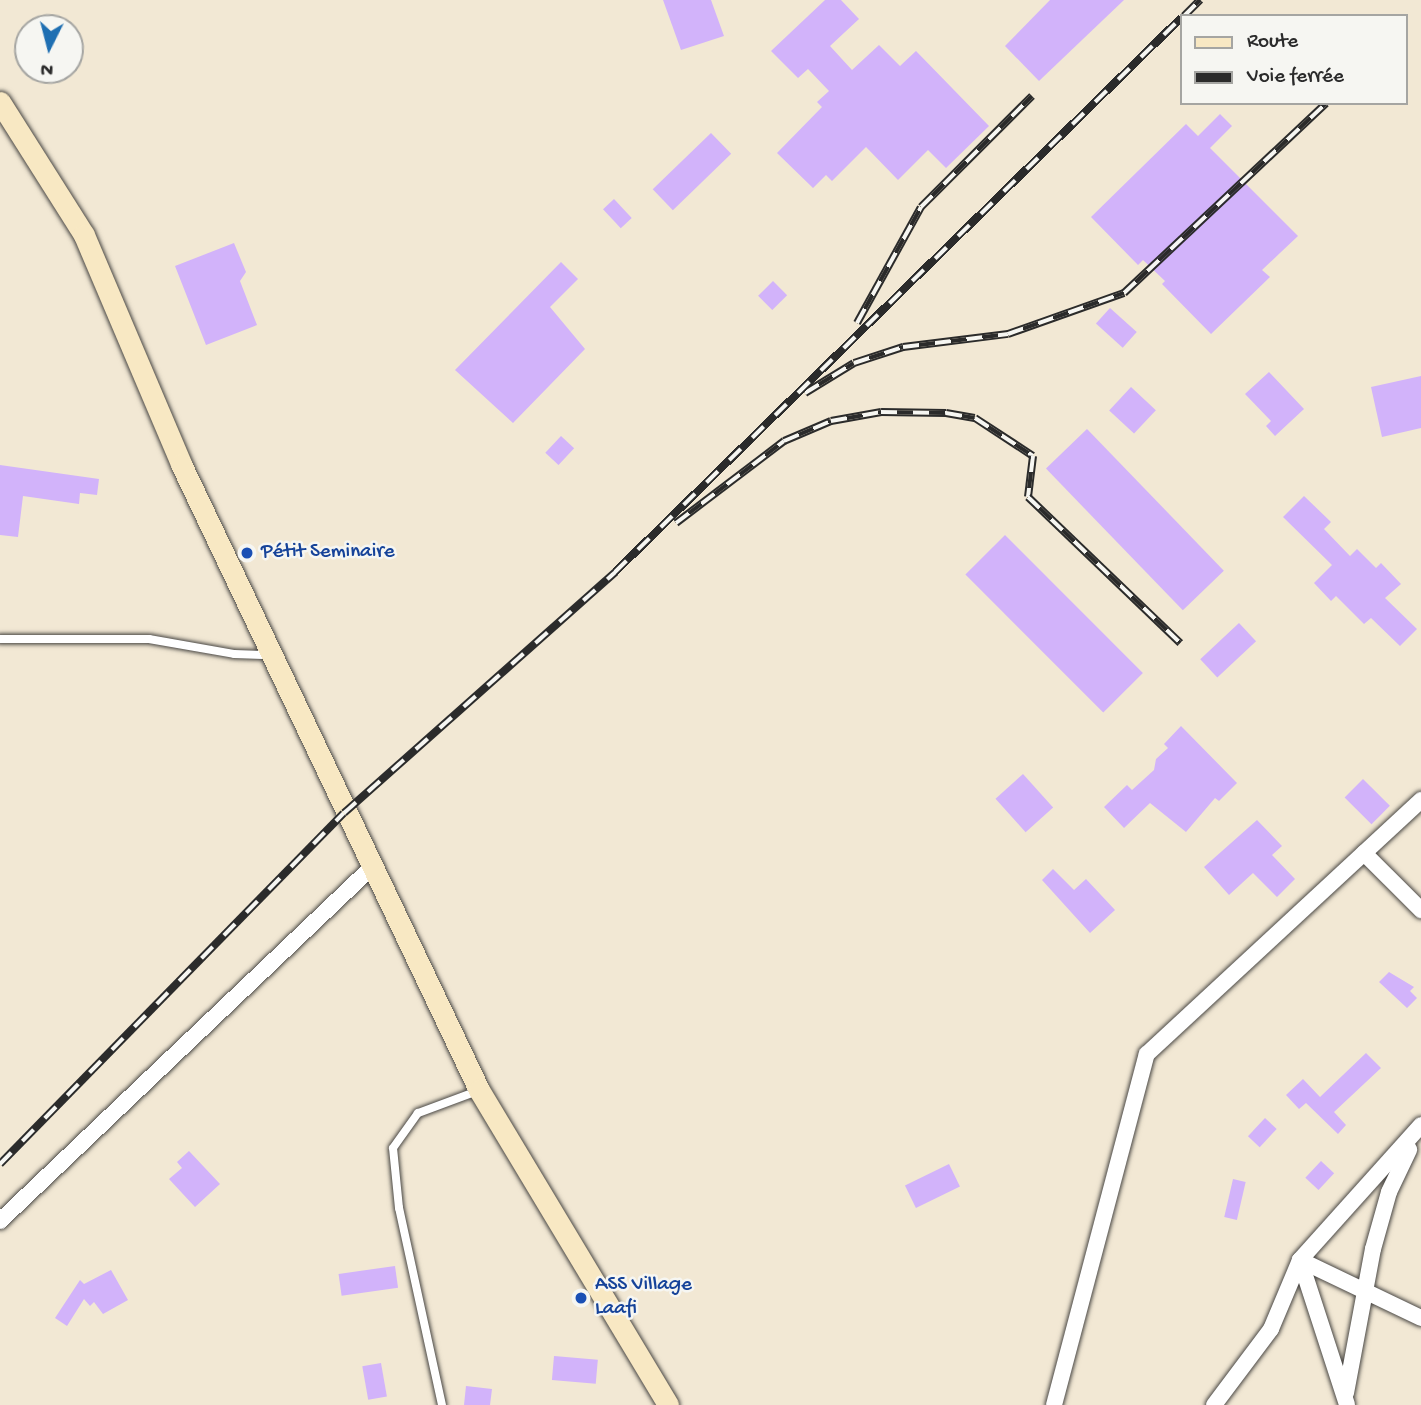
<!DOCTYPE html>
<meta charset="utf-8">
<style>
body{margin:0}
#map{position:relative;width:1421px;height:1405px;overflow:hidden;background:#f2e8d4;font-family:"Gochi Hand",sans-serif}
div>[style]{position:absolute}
.building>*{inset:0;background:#d2b3fa;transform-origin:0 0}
.roads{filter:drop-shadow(0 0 2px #494744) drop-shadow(0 0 2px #494744)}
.lane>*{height:8px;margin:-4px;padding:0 4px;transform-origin:4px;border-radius:4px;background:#fff}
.street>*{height:16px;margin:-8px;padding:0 8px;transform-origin:8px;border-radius:8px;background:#fff}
.secondary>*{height:21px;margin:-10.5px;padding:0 10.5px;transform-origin:10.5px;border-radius:10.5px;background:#f8e8c3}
.rail>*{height:8px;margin-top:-4px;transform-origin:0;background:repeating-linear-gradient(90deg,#f6f6f2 0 16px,#2b2b2b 0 32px);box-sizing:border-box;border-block:2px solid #2b2b2b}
.dots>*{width:19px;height:19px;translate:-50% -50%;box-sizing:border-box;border:4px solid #f6f6f2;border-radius:50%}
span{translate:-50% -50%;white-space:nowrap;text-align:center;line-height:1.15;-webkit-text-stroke:5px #f6f6f2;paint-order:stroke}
.transit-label{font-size:21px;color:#164399}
.left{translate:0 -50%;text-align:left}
.legend{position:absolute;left:1180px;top:14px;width:228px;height:91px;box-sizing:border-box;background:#f6f6f2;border:2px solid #a5a5a2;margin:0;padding:9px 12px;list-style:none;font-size:21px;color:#2b2b2b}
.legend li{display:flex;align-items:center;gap:14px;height:35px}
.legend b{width:35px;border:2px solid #a5a5a2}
.north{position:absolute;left:14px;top:14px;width:70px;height:70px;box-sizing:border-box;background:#f6f6f2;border:2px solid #a5a5a2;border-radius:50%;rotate:186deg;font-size:19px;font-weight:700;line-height:28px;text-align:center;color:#2b2b2b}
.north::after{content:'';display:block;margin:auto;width:24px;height:32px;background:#1f6fb2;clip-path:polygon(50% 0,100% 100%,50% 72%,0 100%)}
</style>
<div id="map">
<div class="building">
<div style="clip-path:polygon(663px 0,711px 0,724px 36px,681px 50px)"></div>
<div style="clip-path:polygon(825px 0,841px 0,859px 19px,830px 46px,852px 70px,879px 45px,900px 66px,916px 51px,989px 126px,946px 168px,928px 150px,898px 180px,866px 147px,832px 181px,826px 175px,813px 188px,777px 153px,822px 107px,817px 102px,829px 91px,808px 69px,798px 78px,771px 51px)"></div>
<div style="clip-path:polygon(1050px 0,1124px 0,1039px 81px,1005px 46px)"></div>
<div style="clip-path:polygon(1220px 114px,1232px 126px,1210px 148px,1298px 236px,1262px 270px,1270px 277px,1211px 334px,1162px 284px,1165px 281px,1143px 260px,1138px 265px,1091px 217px,1186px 124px,1198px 136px)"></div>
<div style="left:711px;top:133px;width:29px;height:81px;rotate:46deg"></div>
<div style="left:614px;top:199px;width:26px;height:15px;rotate:47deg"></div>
<div style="clip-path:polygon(234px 243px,246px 272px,240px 281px,257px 325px,206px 345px,175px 266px)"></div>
<div style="clip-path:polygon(561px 262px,578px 279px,550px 307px,585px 349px,513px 423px,455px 370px)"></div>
<div style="left:773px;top:281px;width:20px;height:21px;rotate:45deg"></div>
<div style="left:1110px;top:308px;width:36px;height:21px;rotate:42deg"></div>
<div style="clip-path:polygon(1269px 372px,1304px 409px,1275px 436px,1266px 426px,1271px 421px,1245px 394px)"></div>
<div style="clip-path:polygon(1421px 376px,1421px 428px,1382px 437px,1371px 387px)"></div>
<div style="left:1131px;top:387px;width:34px;height:32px;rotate:43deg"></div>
<div style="left:1087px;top:429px;width:197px;height:57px;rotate:46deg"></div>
<div style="left:561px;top:436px;width:18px;height:23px;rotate:43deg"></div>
<div style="clip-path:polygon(0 465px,99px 479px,97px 495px,80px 493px,79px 504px,23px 496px,18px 537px,0 535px)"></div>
<div style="clip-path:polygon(1304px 496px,1331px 522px,1324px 529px,1350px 556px,1357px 549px,1376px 568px,1381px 563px,1401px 584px,1385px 598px,1417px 629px,1400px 646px,1371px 618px,1364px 624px,1336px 596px,1331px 601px,1314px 583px,1332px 565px,1283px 517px)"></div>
<div style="left:1005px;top:535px;width:195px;height:56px;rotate:45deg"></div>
<div style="left:1239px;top:623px;width:25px;height:53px;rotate:47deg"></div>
<div style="clip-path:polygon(1181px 726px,1237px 783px,1219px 801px,1215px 798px,1186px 832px,1150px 803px,1124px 828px,1104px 807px,1127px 785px,1132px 790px,1154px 770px,1156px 759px,1168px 748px,1164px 744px)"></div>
<div style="left:1023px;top:774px;width:45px;height:37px;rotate:48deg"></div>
<div style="left:1363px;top:779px;width:38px;height:26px;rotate:45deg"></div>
<div style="clip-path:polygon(1257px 820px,1282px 846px,1272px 855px,1295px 879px,1277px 897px,1253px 873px,1229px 895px,1204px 867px)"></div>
<div style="clip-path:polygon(1053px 869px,1074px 890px,1086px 879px,1115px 910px,1090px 933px,1042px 880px)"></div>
<div style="clip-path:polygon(1389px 972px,1414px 987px,1410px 991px,1417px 998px,1407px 1008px,1379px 982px)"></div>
<div style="clip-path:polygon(1366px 1053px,1381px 1068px,1334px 1112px,1346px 1125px,1338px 1134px,1306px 1103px,1299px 1109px,1286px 1095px,1303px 1079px,1320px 1097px)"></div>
<div style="left:1265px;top:1118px;width:16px;height:25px;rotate:43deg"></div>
<div style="clip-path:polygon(189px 1151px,220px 1184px,195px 1207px,169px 1179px,182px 1168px,177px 1162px)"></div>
<div style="left:1321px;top:1161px;width:18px;height:23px;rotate:43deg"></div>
<div style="left:949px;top:1164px;width:25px;height:49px;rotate:64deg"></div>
<div style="left:1233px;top:1179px;width:13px;height:39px;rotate:13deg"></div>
<div style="left:395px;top:1266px;width:22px;height:57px;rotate:82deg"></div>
<div style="clip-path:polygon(111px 1270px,128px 1300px,103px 1314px,94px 1302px,90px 1306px,84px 1299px,67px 1326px,55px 1318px,80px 1280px,84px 1284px)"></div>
<div style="left:554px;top:1356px;width:44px;height:24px;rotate:5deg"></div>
<div style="left:381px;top:1363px;width:34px;height:19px;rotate:80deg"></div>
<div style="clip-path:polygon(466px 1386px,492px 1389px,490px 1405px,464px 1405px)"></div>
</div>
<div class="roads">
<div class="lane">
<div style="left:0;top:639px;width:149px"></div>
<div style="left:149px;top:639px;width:86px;rotate:10deg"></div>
<div style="left:234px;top:654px;width:36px;rotate:2deg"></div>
<div style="left:442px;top:1405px;width:202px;rotate:-102.3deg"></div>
<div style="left:399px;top:1208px;width:60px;rotate:-95.7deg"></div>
<div style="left:393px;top:1148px;width:43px;rotate:-54.5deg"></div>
<div style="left:418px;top:1113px;width:63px;rotate:-20.4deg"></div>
</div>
<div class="street">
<div style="left:1364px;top:853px;width:81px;rotate:45deg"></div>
<div style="left:0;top:1221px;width:515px;rotate:-43.58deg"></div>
<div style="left:1300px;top:1260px;width:152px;rotate:72deg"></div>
<div style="left:1300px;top:1260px;width:134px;rotate:25.6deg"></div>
<div style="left:1346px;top:1393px;width:147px;rotate:-79.4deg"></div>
<div style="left:1373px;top:1249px;width:59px;rotate:-74.3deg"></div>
<div style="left:1389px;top:1192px;width:47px;rotate:-64.5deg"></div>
<div style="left:1054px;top:1405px;width:363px;rotate:-75.2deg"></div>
<div style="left:1147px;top:1054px;width:374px;rotate:-42.8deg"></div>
<div style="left:1214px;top:1405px;width:95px;rotate:-53.1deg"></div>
<div style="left:1271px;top:1329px;width:75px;rotate:-67.2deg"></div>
<div style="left:1300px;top:1260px;width:181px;rotate:-48.1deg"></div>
</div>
<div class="secondary">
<div style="left:0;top:102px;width:157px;rotate:57.7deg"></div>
<div style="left:84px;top:235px;width:249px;rotate:67deg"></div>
<div style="left:181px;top:464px;width:693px;rotate:64.54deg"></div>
<div style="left:479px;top:1090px;width:367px;rotate:59deg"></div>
</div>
</div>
<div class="rail">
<div style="left:1184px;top:16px;width:23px;rotate:-45deg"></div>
<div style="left:857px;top:323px;width:132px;rotate:-61.1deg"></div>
<div style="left:921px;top:207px;width:157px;rotate:-45deg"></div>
<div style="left:805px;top:393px;width:57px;rotate:-31.5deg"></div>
<div style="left:854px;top:363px;width:52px;rotate:-18.1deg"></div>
<div style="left:903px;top:347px;width:106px;rotate:-7.1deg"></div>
<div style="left:1008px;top:334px;width:123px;rotate:-19.5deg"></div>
<div style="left:1124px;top:293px;width:277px;rotate:-43.2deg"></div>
<div style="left:676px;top:523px;width:136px;rotate:-37.2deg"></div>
<div style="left:784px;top:441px;width:51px;rotate:-23.1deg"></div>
<div style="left:831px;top:421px;width:51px;rotate:-10.2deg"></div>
<div style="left:881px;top:412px;width:65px;rotate:0.9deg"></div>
<div style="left:946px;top:413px;width:29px;rotate:10deg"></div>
<div style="left:975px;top:418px;width:69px;rotate:33.2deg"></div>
<div style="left:1033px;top:456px;width:41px;rotate:97deg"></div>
<div style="left:1028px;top:497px;width:211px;rotate:43.8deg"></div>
<div style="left:0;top:1164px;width:491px;rotate:-45.6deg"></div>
<div style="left:344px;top:813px;width:363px;rotate:-41.6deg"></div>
<div style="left:615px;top:572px;width:792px;rotate:-44.39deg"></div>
</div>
<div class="dots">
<div style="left:247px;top:553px;background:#1a4fb4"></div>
<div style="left:581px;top:1298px;background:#1a4fb4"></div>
</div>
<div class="transit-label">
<span class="left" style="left:261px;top:553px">Pétit Seminaire</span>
<span class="left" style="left:595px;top:1298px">ASS Village<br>Laafi</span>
</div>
<ul class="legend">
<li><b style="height:9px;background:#f8e8c3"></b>Route</li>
<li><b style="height:9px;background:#2b2b2b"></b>Voie ferrée</li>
</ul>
<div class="north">N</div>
</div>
